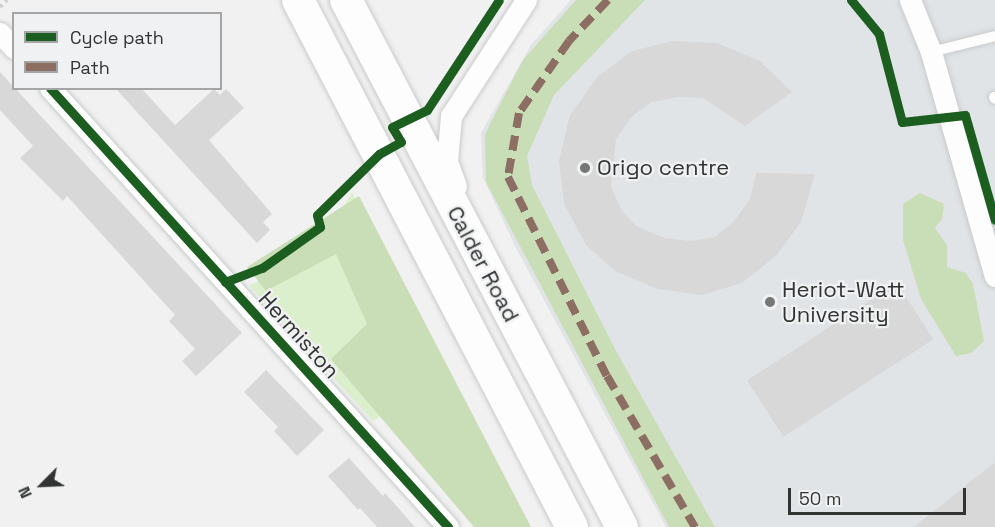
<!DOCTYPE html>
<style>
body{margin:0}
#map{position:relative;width:995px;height:527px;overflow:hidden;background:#f1f1f1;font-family:"Space Grotesk",sans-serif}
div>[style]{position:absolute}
.built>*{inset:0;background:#e0e4e7}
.green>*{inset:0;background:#dcefcc}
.forest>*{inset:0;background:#c9deb7}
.building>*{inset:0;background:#d8d8d8;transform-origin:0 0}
.path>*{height:4px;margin-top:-2px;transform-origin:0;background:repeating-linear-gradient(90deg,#cecfcf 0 3px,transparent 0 7.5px)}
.roads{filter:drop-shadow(0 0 2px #c9caca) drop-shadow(0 0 2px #c9caca)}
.service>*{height:10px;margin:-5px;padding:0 5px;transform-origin:5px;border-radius:5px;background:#fdfdfd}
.minor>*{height:21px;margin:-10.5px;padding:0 10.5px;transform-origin:10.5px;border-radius:10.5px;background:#fdfdfd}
.primary>*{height:32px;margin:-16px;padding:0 16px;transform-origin:16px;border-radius:16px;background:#fdfdfd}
.quiet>*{height:8px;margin-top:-4px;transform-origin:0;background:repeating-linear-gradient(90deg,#8d6e63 0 15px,transparent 0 23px)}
.cycleway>*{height:9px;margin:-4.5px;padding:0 4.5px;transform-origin:4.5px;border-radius:4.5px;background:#1b5e20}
.dots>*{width:16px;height:16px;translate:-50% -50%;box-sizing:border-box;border:3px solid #f0f1f2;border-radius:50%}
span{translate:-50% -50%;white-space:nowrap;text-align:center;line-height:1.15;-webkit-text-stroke:4.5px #f0f1f2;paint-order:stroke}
.poi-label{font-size:22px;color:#323333}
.left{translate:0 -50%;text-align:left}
.street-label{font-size:22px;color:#323333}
.legend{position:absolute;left:12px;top:12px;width:210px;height:78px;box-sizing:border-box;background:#f0f1f2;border:2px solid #a4a5a6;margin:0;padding:8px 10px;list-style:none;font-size:18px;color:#323333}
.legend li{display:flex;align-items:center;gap:12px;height:30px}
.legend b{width:30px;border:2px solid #a4a5a6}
.north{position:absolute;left:12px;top:455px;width:60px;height:60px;-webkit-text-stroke:4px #f0f1f2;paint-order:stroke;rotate:246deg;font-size:16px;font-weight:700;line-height:24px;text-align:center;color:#323333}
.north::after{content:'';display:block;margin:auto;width:21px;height:27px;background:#323333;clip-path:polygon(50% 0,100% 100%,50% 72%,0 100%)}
.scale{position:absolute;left:788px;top:488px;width:178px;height:27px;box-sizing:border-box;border:3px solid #323333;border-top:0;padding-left:8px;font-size:18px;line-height:21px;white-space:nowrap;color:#323333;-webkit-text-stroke:4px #f0f1f2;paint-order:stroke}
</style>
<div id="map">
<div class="built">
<div style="clip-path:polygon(571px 0,995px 0,995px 527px,666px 527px,516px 248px,483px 178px,481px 133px,531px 45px)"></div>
</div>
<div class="green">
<div style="clip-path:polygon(352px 192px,445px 378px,373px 421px,249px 285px,268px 278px,330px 232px)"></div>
</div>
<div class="forest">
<div style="clip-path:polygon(576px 0,645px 0,554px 95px,527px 156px,532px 185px,616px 351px,715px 527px,669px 527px,486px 182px,485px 135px,491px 122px,523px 60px)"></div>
<div style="clip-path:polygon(920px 193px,944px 204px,942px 219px,935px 228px,947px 245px,947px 267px,966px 273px,973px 284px,984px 341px,971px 353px,956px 356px,921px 299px,903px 240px,903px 204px)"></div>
<div style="clip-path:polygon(359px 196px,531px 527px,474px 527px,331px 359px,367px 324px,336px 254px,266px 291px,247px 267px)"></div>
</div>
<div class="building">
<div style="clip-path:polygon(672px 41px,717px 43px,760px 61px,792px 92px,745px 126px,703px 98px,679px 97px,652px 102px,632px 116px,616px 139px,611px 187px,622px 211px,636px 226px,664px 238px,691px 241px,715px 237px,735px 220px,750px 199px,756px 173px,815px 174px,801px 222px,777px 255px,742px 283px,702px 295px,658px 289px,615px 271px,586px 245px,564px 204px,559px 160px,570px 115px,598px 76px,632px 51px)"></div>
<div style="clip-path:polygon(0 72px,242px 333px,196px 376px,182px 361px,195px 349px,169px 321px,175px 315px,67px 196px,63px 201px,20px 158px,33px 146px,0 110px)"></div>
<div style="clip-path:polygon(115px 88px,141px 88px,175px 125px,214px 89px,220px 95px,226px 89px,244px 108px,209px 140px,272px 214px,263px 222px,270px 230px,257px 243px)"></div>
<div style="left:897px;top:283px;width:67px;height:179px;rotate:57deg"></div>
<div style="clip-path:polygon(266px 370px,324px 430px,297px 456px,274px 431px,278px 427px,244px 392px)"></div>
<div style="clip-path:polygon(349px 458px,383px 496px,385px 493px,415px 527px,377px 527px,360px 508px,358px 510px,328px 476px)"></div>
<div style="clip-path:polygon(995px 462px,995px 527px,914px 527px)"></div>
</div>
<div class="path">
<div style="left:0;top:7px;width:10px;rotate:-45deg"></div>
</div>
<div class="roads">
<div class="service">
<div style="left:931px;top:52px;width:66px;rotate:-14deg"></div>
<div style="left:994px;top:97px;width:2px;rotate:63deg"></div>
</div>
<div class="minor">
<div style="left:910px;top:0;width:56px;rotate:68deg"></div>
<div style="left:931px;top:52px;width:233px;rotate:74.1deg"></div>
<div style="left:0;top:33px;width:21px;rotate:47deg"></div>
<div style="left:50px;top:88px;width:593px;rotate:47.8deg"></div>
<div style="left:456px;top:186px;width:27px;rotate:-110deg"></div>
<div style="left:447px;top:161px;width:45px;rotate:-84.9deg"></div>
<div style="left:451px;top:116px;width:138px;rotate:-57.1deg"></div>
</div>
<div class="primary">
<div style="left:298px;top:0;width:594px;rotate:62.53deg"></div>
<div style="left:346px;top:0;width:595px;rotate:62.36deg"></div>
</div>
</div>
<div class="quiet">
<div style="left:608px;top:0;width:57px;rotate:133.6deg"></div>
<div style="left:569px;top:41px;width:88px;rotate:124.8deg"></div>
<div style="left:519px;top:113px;width:65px;rotate:99.8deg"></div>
<div style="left:508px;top:177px;width:222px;rotate:63.6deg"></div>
<div style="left:607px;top:376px;width:175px;rotate:59.8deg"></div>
</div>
<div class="cycleway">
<div style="left:851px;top:0;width:44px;rotate:50.5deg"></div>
<div style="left:879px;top:34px;width:91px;rotate:75.4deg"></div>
<div style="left:902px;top:122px;width:63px;rotate:-6.3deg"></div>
<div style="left:965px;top:115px;width:109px;rotate:74.1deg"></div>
<div style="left:50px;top:88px;width:593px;rotate:47.8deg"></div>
<div style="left:225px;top:282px;width:40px;rotate:-21deg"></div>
<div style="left:262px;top:268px;width:71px;rotate:-35.3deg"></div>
<div style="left:320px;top:227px;width:12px;rotate:-104deg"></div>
<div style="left:317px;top:215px;width:87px;rotate:-44.5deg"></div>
<div style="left:379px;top:154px;width:25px;rotate:-29deg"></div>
<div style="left:401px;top:142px;width:17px;rotate:-121deg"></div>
<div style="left:392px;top:127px;width:39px;rotate:-26deg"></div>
<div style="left:427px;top:110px;width:131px;rotate:-56.8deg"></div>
</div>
<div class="dots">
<div style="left:585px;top:168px;background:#757676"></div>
<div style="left:770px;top:302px;background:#757676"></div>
</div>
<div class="poi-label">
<span class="left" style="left:597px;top:168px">Origo centre</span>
<span class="left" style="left:782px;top:302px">Heriot-Watt<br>University</span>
</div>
<div class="street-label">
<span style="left:483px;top:264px;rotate:62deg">Calder Road</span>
<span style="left:299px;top:335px;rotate:48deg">Hermiston</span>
</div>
<ul class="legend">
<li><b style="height:8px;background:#1b5e20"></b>Cycle path</li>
<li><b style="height:8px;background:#8d6e63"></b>Path</li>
</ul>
<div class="north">N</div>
<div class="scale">50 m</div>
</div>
